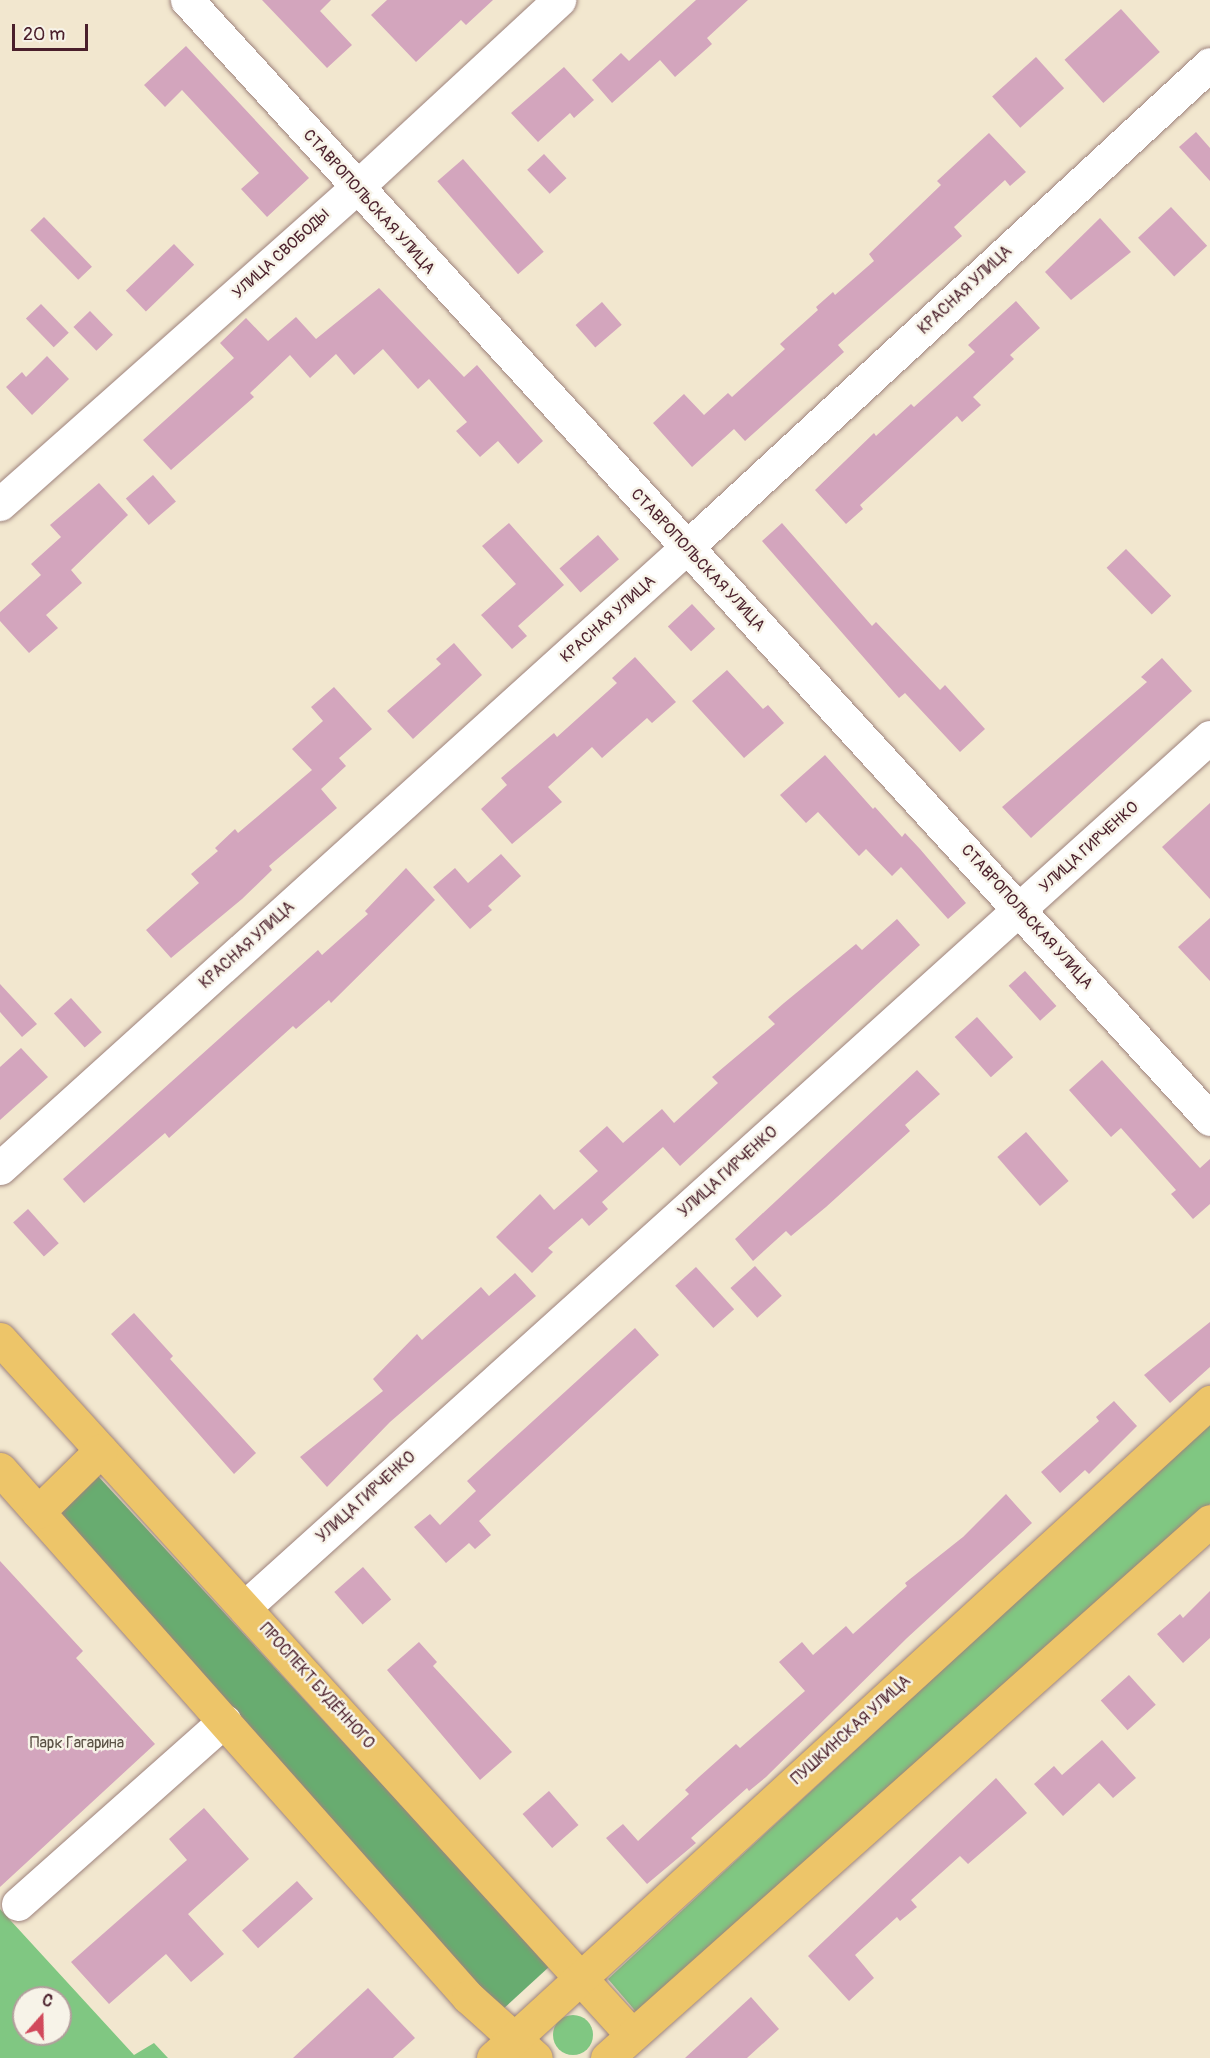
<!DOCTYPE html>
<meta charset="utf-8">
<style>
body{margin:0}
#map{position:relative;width:1210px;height:2058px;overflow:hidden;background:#f2e7cf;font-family:Pangolin,sans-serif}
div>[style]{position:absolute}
.green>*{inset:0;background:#80c782}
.round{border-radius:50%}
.forest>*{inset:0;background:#68ac70}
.building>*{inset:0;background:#d3a5bd;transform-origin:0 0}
.roads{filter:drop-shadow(0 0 2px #9e837d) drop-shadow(0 0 2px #9e837d)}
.minor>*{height:33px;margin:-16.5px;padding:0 16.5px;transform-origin:16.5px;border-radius:16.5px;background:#fff}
.major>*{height:33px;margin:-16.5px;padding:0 16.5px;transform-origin:16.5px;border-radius:16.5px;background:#edc569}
span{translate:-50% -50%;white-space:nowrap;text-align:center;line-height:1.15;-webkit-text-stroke:5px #f7f3e8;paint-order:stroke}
.street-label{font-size:16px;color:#4a1f2b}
.park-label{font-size:16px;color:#5a5145}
.north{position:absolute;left:12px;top:1986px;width:60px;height:60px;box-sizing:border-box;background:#f7f3e8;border:2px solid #b29e9c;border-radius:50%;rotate:20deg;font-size:16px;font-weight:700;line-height:24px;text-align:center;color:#4a1f2b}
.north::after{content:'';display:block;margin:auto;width:21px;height:27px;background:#d1495b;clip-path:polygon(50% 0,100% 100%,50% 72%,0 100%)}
.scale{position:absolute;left:12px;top:24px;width:76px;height:27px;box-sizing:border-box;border:3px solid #4a1f2b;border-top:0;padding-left:8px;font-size:18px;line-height:21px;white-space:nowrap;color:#4a1f2b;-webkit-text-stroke:4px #f7f3e8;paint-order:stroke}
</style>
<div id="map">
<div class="green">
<div style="clip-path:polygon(1210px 1422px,1210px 1504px,644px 2021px,608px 1979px)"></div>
<div style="clip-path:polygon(evenodd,0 1909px,134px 2055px,154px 2043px,168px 2058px,0 2058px,0 1909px,24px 1998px,60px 1998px,60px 2034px,24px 2034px,24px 1998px)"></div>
<div class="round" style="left:553px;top:2015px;width:40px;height:40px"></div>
</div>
<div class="forest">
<div style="clip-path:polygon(97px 1475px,550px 1966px,501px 2011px,58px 1511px)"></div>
</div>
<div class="building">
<div style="clip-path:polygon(262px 0,331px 0,320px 11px,352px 45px,327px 68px)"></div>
<div style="clip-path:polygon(387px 0,493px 0,466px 25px,461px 20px,416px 62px,371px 15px)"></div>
<div style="clip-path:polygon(696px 0,748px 0,707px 38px,712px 44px,675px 77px,660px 60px,612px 103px,592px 80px,621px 53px,629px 61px)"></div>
<div style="left:1121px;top:9px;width:58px;height:76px;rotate:48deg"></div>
<div style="clip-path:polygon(186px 46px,309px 178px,267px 217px,241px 189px,259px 173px,182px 90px,165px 107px,144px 85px)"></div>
<div style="left:1036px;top:57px;width:42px;height:59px;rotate:48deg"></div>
<div style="clip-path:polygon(564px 67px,594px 100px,574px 118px,570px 113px,538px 142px,511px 113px)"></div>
<div style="clip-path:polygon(1196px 132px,1210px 148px,1210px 181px,1179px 147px)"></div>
<div style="clip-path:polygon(989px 133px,1026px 172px,1010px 186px,1005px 180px,954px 227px,962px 236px,838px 345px,844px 352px,745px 441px,734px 429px,692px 467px,653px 423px,684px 394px,704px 415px,728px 393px,732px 397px,785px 349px,780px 344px,818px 310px,816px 307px,833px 292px,835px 295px,874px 261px,869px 254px,941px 185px,937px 181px)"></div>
<div style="left:544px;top:154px;width:33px;height:23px;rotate:47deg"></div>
<div style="left:463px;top:159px;width:123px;height:34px;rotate:49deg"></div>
<div style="left:1171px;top:207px;width:53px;height:45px;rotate:47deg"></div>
<div style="left:44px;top:217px;width:69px;height:19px;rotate:46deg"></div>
<div style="clip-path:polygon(1100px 218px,1131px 252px,1071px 300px,1045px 272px)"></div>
<div style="left:174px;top:244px;width:29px;height:67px;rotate:46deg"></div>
<div style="clip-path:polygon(379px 288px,464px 377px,477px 365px,543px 441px,518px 464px,498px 441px,480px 457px,456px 431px,467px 422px,429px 379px,418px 389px,383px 349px,354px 375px,336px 354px,310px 378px,290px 355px,250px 393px,254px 397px,171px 470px,143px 440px,234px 358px,220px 343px,246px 318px,268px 341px,296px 317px,316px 339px)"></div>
<div style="clip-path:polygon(1016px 301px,1040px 328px,1010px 355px,1014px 359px,973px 397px,981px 405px,962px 422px,957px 416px,860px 505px,863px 509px,846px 524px,815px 490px,874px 433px,876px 436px,911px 404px,914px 407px,975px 352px,968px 345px)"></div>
<div style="left:602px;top:302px;width:30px;height:35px;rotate:49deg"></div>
<div style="left:41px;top:304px;width:40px;height:21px;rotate:46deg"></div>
<div style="left:90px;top:311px;width:33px;height:23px;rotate:46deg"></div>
<div style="clip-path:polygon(47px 356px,69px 379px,32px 415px,6px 387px,22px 372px,26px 377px)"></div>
<div style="left:153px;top:475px;width:35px;height:36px;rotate:49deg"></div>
<div style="clip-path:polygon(99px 483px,128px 515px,71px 570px,82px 583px,46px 615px,58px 628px,29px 653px,0 621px,0 612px,41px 575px,31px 564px,61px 537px,50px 525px)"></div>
<div style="clip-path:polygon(509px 523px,564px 585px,518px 626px,527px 636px,512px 649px,481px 615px,516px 584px,482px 546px)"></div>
<div style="clip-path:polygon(782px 523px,872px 626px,876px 622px,940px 690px,945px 685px,985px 729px,960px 752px,905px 693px,899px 698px,762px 541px)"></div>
<div style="left:598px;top:535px;width:32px;height:51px;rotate:49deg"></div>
<div style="left:1126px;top:549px;width:65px;height:27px;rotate:46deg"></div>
<div style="left:692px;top:604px;width:34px;height:33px;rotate:47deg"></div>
<div style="clip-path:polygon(454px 643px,482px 675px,413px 739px,387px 711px,441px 664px,436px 659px)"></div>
<div style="clip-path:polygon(635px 657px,676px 702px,652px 723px,647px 718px,602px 758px,592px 747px,548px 787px,562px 802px,512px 844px,481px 809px,507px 785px,501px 778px,554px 733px,557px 737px,617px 683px,612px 678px)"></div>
<div style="clip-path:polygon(1162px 658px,1192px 691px,1031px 838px,1002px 807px,1147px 682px,1141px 677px)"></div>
<div style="clip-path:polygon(727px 670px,763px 709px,768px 705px,784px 723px,744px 758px,692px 701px)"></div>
<div style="clip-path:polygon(334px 687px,372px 729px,339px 758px,346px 766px,321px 789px,337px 808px,269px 866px,272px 870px,242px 899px,171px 958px,146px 930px,199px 883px,191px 874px,218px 851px,215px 848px,235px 829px,238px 833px,312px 770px,292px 749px,323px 721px,311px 707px)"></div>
<div style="clip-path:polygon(825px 755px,873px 809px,875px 807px,902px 837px,905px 833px,920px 849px,966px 903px,948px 919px,901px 867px,892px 876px,866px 849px,859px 856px,818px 812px,806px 823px,780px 795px)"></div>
<div style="clip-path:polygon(1210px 803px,1210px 899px,1162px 847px)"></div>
<div style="clip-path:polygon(501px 854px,521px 876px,488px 906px,492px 910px,470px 929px,433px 887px,455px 868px,468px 883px)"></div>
<div style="clip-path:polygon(406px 868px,435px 900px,331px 1003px,329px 1000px,296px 1029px,293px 1026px,169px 1138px,165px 1133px,84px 1203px,63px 1179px,318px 950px,322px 955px,368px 914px,365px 911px)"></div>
<div style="clip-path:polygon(1210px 918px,1210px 981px,1178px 947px)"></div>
<div style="clip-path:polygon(897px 919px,920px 945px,680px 1166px,663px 1147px,602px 1202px,608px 1209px,589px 1226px,582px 1218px,548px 1248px,553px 1252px,532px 1273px,496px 1237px,540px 1194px,554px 1210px,598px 1171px,579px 1151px,607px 1126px,623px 1143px,662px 1109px,674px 1123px,718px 1083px,712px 1077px,775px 1024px,768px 1017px,784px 1003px,856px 944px,862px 950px)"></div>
<div style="left:1025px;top:971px;width:47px;height:22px;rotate:48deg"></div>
<div style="clip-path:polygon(0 984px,37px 1024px,22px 1037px,0 1012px)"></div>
<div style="left:71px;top:998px;width:46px;height:23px;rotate:48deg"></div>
<div style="left:977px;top:1017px;width:54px;height:30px;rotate:48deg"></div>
<div style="clip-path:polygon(21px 1048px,48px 1077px,0 1120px,0 1067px)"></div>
<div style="clip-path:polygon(1102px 1060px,1200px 1168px,1210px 1159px,1210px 1204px,1193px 1219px,1171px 1194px,1176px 1190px,1121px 1128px,1111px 1137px,1069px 1090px)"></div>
<div style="clip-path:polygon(917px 1070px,940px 1094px,905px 1125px,910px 1131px,826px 1207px,791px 1236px,786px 1231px,753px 1261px,735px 1239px)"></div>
<div style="left:1026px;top:1132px;width:65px;height:38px;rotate:49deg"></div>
<div style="left:28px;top:1209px;width:46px;height:20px;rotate:48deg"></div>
<div style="left:755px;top:1266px;width:40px;height:33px;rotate:48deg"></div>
<div style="left:696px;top:1267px;width:57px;height:28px;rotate:48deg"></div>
<div style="clip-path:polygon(515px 1273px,536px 1296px,390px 1422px,327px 1487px,300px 1457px,383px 1391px,373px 1379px,417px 1334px,422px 1340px,481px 1287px,489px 1296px)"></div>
<div style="clip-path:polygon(134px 1313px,173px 1356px,170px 1359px,256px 1453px,234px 1474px,111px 1334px)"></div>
<div style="clip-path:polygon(1210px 1322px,1210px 1367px,1170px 1403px,1144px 1375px)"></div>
<div style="clip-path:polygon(635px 1328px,659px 1355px,479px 1521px,491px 1535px,475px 1549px,469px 1543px,446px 1563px,414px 1527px,430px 1514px,440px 1525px,476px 1491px,467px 1481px)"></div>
<div style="clip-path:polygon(1114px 1401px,1137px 1426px,1089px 1474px,1085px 1470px,1060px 1493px,1041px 1472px,1099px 1421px,1096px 1417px)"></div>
<div style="clip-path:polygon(1006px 1494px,1032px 1523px,907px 1638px,766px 1777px,749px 1791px,747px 1788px,691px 1838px,696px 1843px,647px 1884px,606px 1838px,623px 1824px,638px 1841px,689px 1794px,685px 1790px,699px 1777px,736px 1744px,740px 1748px,805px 1691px,779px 1662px,802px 1642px,813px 1655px,846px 1626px,853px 1634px,907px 1586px,905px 1583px,963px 1537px)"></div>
<div style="clip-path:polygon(0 1561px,83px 1651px,76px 1658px,155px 1744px,0 1887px)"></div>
<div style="left:363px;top:1567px;width:43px;height:38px;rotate:49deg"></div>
<div style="clip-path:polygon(1210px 1591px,1210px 1638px,1183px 1663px,1157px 1634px,1180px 1614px,1183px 1618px)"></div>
<div style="clip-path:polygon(419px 1642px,437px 1662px,433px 1666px,512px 1752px,480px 1780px,387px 1670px)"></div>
<div style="left:1129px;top:1675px;width:40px;height:38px;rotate:48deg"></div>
<div style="clip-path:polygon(1102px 1740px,1136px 1778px,1113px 1798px,1099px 1783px,1063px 1816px,1034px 1784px,1054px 1766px,1062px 1775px)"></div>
<div style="clip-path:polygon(996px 1778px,1027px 1813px,968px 1864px,960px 1856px,911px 1900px,917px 1907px,900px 1921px,897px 1917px,855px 1955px,874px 1978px,849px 2001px,808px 1956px)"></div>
<div style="left:549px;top:1791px;width:45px;height:35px;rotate:49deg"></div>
<div style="clip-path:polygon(204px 1808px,249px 1859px,188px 1914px,224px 1954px,191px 1982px,166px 1954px,109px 2004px,71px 1962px,187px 1860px,169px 1839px)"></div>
<div style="left:297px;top:1881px;width:24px;height:74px;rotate:48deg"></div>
<div style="clip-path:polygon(368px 1988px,415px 2038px,393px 2058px,293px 2058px)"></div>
<div style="clip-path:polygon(751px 1997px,779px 2029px,747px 2058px,685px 2058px)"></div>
</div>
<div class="roads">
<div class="minor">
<div style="left:187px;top:0;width:1516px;rotate:47.57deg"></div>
<div style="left:0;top:504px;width:476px;rotate:-41.6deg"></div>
<div style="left:356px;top:188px;width:277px;rotate:-42.8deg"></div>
<div style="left:0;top:1168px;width:925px;rotate:-42.11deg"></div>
<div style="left:686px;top:548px;width:713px;rotate:-42.73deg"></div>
<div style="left:245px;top:1607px;width:1299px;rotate:-42.04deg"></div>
<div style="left:18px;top:1904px;width:276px;rotate:-41.6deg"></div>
</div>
<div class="major">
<div style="left:0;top:1339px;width:940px;rotate:47.76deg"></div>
<div style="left:0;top:1469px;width:706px;rotate:48.45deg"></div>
<div style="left:468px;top:1997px;width:91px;rotate:41.9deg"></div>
<div style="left:38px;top:1512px;width:88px;rotate:-44.5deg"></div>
<div style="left:493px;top:2058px;width:972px;rotate:-42.46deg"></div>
<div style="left:607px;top:2058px;width:807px;rotate:-41.69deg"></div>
</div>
</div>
<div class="street-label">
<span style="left:369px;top:202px;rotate:48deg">СТАВРОПОЛЬСКАЯ УЛИЦА</span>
<span style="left:281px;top:254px;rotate:-42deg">УЛИЦА СВОБОДЫ</span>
<span style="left:965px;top:290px;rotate:-43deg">КРАСНАЯ УЛИЦА</span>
<span style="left:698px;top:560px;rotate:47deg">СТАВРОПОЛЬСКАЯ УЛИЦА</span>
<span style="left:608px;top:619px;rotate:-42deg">КРАСНАЯ УЛИЦА</span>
<span style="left:1089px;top:847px;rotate:-42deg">УЛИЦА ГИРЧЕНКО</span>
<span style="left:1027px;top:917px;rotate:48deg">СТАВРОПОЛЬСКАЯ УЛИЦА</span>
<span style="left:247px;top:945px;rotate:-42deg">КРАСНАЯ УЛИЦА</span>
<span style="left:728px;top:1172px;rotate:-42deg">УЛИЦА ГИРЧЕНКО</span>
<span style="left:366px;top:1497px;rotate:-42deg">УЛИЦА ГИРЧЕНКО</span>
<span style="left:317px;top:1686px;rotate:48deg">ПРОСПЕКТ БУДЁННОГО</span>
<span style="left:851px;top:1730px;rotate:-42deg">ПУШКИНСКАЯ УЛИЦА</span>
</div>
<div class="park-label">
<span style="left:77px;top:1743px">Парк Гагарина</span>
</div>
<div class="north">С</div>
<div class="scale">20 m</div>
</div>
